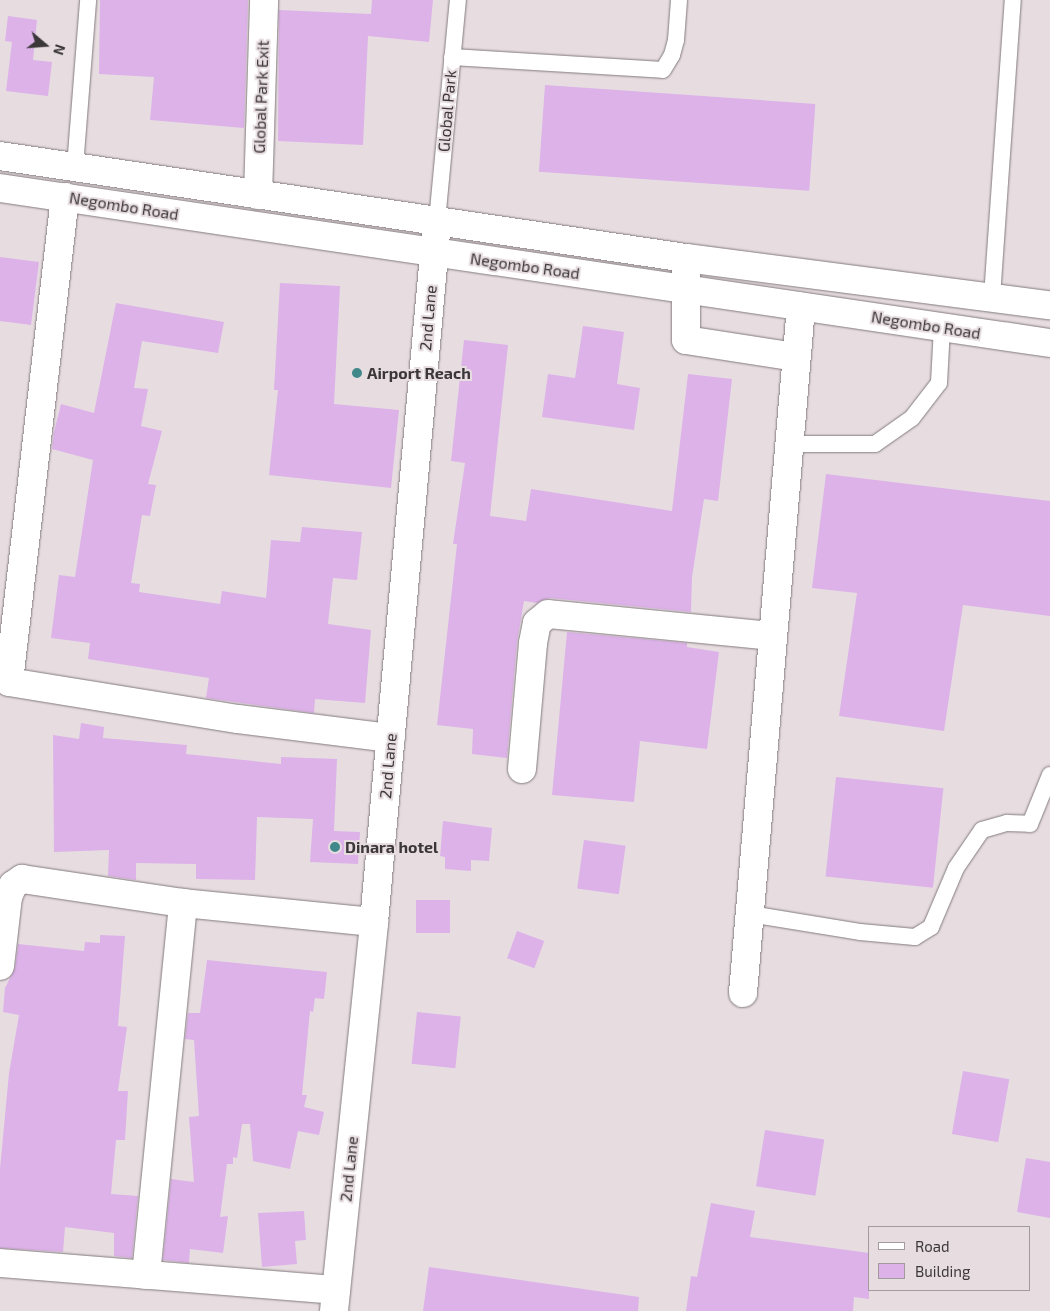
<!DOCTYPE html>
<style>
body{margin:0}
#map{position:relative;width:1050px;height:1311px;overflow:hidden;background:#e7dde1;font-family:"Exo 2",sans-serif}
div>[style]{position:absolute}
.building>*{inset:0;background:#dcb2e9;transform-origin:0 0}
.roads{filter:drop-shadow(0 0 1px #837b7e) drop-shadow(0 0 1px #837b7e)}
.lane>*{height:16px;margin:-8px;padding:0 8px;transform-origin:8px;border-radius:8px;background:#fff}
.street>*{height:28px;margin:-14px;padding:0 14px;transform-origin:14px;border-radius:14px;background:#fff}
.highway>*{height:28px;margin:-14px;padding:0 14px;transform-origin:14px;border-radius:14px;background:#fff}
.dots>*{width:14px;height:14px;translate:-50% -50%;box-sizing:border-box;border:2px solid #e7dde1;border-radius:50%}
span{translate:-50% -50%;white-space:nowrap;text-align:center;line-height:1.15;-webkit-text-stroke:4px #e7dde1;paint-order:stroke}
.street-label{font-size:16px;color:#3b3739}
.poi-label{font-size:16px;color:#3b3739;font-weight:700}
.left{translate:0 -50%;text-align:left}
.legend{position:absolute;left:868px;top:1226px;width:162px;height:65px;box-sizing:border-box;background:#e7dde1;border:1px solid #a29b9e;margin:0;padding:6px 9px;list-style:none;font-size:15px;color:#3b3739}
.legend li{display:flex;align-items:center;gap:10px;height:25px}
.legend b{width:25px;border:1px solid #a29b9e}
.north{position:absolute;left:20px;top:20px;width:50px;height:50px;-webkit-text-stroke:4px #e7dde1;paint-order:stroke;rotate:108deg;font-size:14px;font-weight:700;line-height:20px;text-align:center;color:#3b3739}
.north::after{content:'';display:block;margin:auto;width:18px;height:22px;background:#3b3739;clip-path:polygon(50% 0,100% 100%,50% 72%,0 100%)}
</style>
<div id="map">
<div class="building">
<div style="clip-path:polygon(100px 0,248px 0,244px 128px,150px 120px,154px 77px,99px 74px)"></div>
<div style="clip-path:polygon(372px 0,433px 0,429px 42px,368px 36px,363px 145px,278px 141px,279px 10px,371px 14px)"></div>
<div style="clip-path:polygon(8px 16px,37px 20px,33px 60px,52px 62px,48px 96px,6px 91px,12px 42px,5px 41px)"></div>
<div style="left:545px;top:85px;width:271px;height:87px;rotate:4deg"></div>
<div style="clip-path:polygon(0 257px,39px 262px,31px 325px,0 321px)"></div>
<div style="clip-path:polygon(280px 283px,340px 286px,334px 404px,399px 410px,391px 488px,269px 475px,278px 390px,274px 390px)"></div>
<div style="clip-path:polygon(116px 303px,224px 322px,218px 353px,142px 341px,134px 388px,148px 389px,141px 426px,162px 431px,148px 484px,156px 485px,150px 516px,142px 515px,131px 583px,140px 584px,139px 592px,220px 604px,222px 591px,266px 598px,271px 540px,300px 542px,302px 527px,362px 532px,357px 580px,333px 578px,328px 624px,371px 630px,365px 703px,315px 699px,314px 713px,206px 698px,209px 678px,88px 659px,90px 643px,51px 638px,59px 575px,75px 577px,93px 460px,52px 449px,54px 432px,61px 404px,94px 413px)"></div>
<div style="clip-path:polygon(583px 326px,624px 332px,617px 384px,640px 388px,634px 430px,542px 417px,548px 374px,575px 378px)"></div>
<div style="clip-path:polygon(464px 340px,508px 345px,490px 516px,526px 521px,531px 489px,672px 511px,688px 374px,732px 379px,718px 501px,704px 499px,692px 577px,691px 612px,550px 598px,537px 603px,524px 601px,517px 642px,507px 758px,472px 754px,473px 729px,437px 725px,457px 544px,453px 544px,465px 463px,451px 461px)"></div>
<div style="clip-path:polygon(826px 474px,1050px 501px,1050px 616px,963px 605px,944px 731px,839px 716px,857px 593px,812px 588px)"></div>
<div style="clip-path:polygon(567px 632px,687px 643px,687px 647px,719px 652px,707px 749px,640px 741px,634px 802px,552px 795px)"></div>
<div style="clip-path:polygon(81px 723px,104px 727px,103px 738px,187px 745px,186px 754px,281px 764px,281px 757px,337px 759px,334px 831px,360px 832px,358px 864px,310px 862px,313px 819px,257px 817px,255px 880px,196px 879px,196px 864px,136px 863px,136px 880px,108px 876px,109px 850px,54px 852px,53px 735px,79px 739px)"></div>
<div style="left:836px;top:777px;width:108px;height:100px;rotate:6deg"></div>
<div style="clip-path:polygon(443px 821px,492px 828px,489px 861px,471px 860px,471px 871px,445px 869px,445px 857px,440px 856px)"></div>
<div style="left:584px;top:840px;width:42px;height:49px;rotate:8deg"></div>
<div style="left:450px;top:900px;width:33px;height:34px;rotate:90deg"></div>
<div style="left:517px;top:931px;width:29px;height:29px;rotate:20deg"></div>
<div style="clip-path:polygon(100px 935px,125px 936px,118px 1026px,127px 1027px,118px 1091px,128px 1091px,125px 1140px,116px 1140px,111px 1194px,138px 1196px,132px 1258px,114px 1256px,114px 1233px,65px 1227px,63px 1252px,0 1248px,0 1169px,9px 1073px,19px 1015px,3px 1012px,5px 988px,15px 968px,18px 944px,84px 951px,85px 942px,100px 943px)"></div>
<div style="clip-path:polygon(207px 960px,327px 972px,324px 999px,315px 998px,313px 1012px,310px 1011px,302px 1095px,307px 1095px,304px 1107px,324px 1112px,319px 1135px,298px 1131px,290px 1169px,253px 1161px,250px 1124px,242px 1124px,237px 1158px,233px 1157px,233px 1164px,227px 1164px,220px 1217px,228px 1216px,223px 1253px,190px 1249px,189px 1263px,163px 1260px,171px 1179px,194px 1182px,189px 1117px,199px 1116px,194px 1040px,185px 1039px,188px 1013px,200px 1013px)"></div>
<div style="left:417px;top:1012px;width:44px;height:52px;rotate:6deg"></div>
<div style="left:963px;top:1071px;width:47px;height:64px;rotate:10deg"></div>
<div style="left:765px;top:1130px;width:60px;height:57px;rotate:9deg"></div>
<div style="clip-path:polygon(1026px 1158px,1050px 1162px,1050px 1218px,1017px 1212px)"></div>
<div style="clip-path:polygon(711px 1203px,755px 1211px,750px 1237px,869px 1253px,869px 1299px,854px 1297px,853px 1311px,686px 1311px,691px 1276px,697px 1277px)"></div>
<div style="clip-path:polygon(304px 1211px,306px 1240px,295px 1241px,297px 1264px,262px 1267px,258px 1213px)"></div>
<div style="clip-path:polygon(429px 1267px,639px 1297px,638px 1311px,423px 1311px)"></div>
</div>
<div class="roads">
<div class="lane">
<div style="left:452px;top:57px;width:211px;rotate:3.5deg"></div>
<div style="left:663px;top:70px;width:17px;rotate:-59deg"></div>
<div style="left:672px;top:55px;width:16px;rotate:-75deg"></div>
<div style="left:676px;top:40px;width:40px;rotate:-85.7deg"></div>
<div style="left:75px;top:167px;width:168px;rotate:-85.5deg"></div>
<div style="left:437px;top:221px;width:222px;rotate:-84.6deg"></div>
<div style="left:992px;top:297px;width:298px;rotate:-86deg"></div>
<div style="left:790px;top:444px;width:85px"></div>
<div style="left:875px;top:444px;width:45px;rotate:-35.1deg"></div>
<div style="left:912px;top:418px;width:44px;rotate:-52.4deg"></div>
<div style="left:939px;top:383px;width:55px;rotate:-86.9deg"></div>
<div style="left:750px;top:914px;width:111px;rotate:9.3deg"></div>
<div style="left:860px;top:932px;width:55px;rotate:5.2deg"></div>
<div style="left:915px;top:937px;width:19px;rotate:-32deg"></div>
<div style="left:931px;top:927px;width:64px;rotate:-67deg"></div>
<div style="left:956px;top:868px;width:46px;rotate:-55.6deg"></div>
<div style="left:982px;top:830px;width:26px;rotate:-16deg"></div>
<div style="left:1007px;top:823px;width:23px;rotate:2deg"></div>
<div style="left:1030px;top:824px;width:53px;rotate:-67.8deg"></div>
</div>
<div class="street">
<div style="left:258px;top:195px;width:195px;rotate:-88.2deg"></div>
<div style="left:65px;top:197px;width:488px;rotate:96.6deg"></div>
<div style="left:9px;top:682px;width:232px;rotate:9.2deg"></div>
<div style="left:238px;top:719px;width:154px;rotate:7.1deg"></div>
<div style="left:686px;top:258px;width:82px;rotate:90deg"></div>
<div style="left:686px;top:340px;width:111px;rotate:8.8deg"></div>
<div style="left:522px;top:769px;width:126px;rotate:-85deg"></div>
<div style="left:533px;top:643px;width:20px;rotate:-79deg"></div>
<div style="left:537px;top:623px;width:14px;rotate:-39deg"></div>
<div style="left:548px;top:614px;width:225px;rotate:5.6deg"></div>
<div style="left:0;top:966px;width:69px;rotate:-83.4deg"></div>
<div style="left:8px;top:897px;width:13px;rotate:-67deg"></div>
<div style="left:13px;top:885px;width:11px;rotate:-34deg"></div>
<div style="left:22px;top:879px;width:163px;rotate:8.5deg"></div>
<div style="left:183px;top:903px;width:192px;rotate:5.7deg"></div>
<div style="left:743px;top:993px;width:689px;rotate:-85.17deg"></div>
<div style="left:0;top:1263px;width:337px;rotate:4.6deg"></div>
<div style="left:146px;top:1275px;width:374px;rotate:-84.3deg"></div>
<div style="left:334px;top:1311px;width:391px;rotate:-84.1deg"></div>
<div style="left:374px;top:922px;width:704px;rotate:-84.86deg"></div>
</div>
<div class="highway">
<div style="left:0;top:156px;width:694px;rotate:8.46deg"></div>
<div style="left:686px;top:258px;width:367px;rotate:7.4deg"></div>
<div style="left:0;top:188px;width:1061px;rotate:8.4deg"></div>
</div>
</div>
<div class="dots">
<div style="left:357px;top:373px;background:#40888a"></div>
<div style="left:335px;top:847px;background:#40888a"></div>
</div>
<div class="street-label">
<span style="left:261px;top:97px;rotate:-88deg">Global Park Exit</span>
<span style="left:447px;top:111px;rotate:-85deg">Global Park</span>
<span style="left:124px;top:206px;rotate:9deg">Negombo Road</span>
<span style="left:525px;top:266px;rotate:8deg">Negombo Road</span>
<span style="left:428px;top:318px;rotate:-85deg">2nd Lane</span>
<span style="left:926px;top:325px;rotate:9deg">Negombo Road</span>
<span style="left:388px;top:766px;rotate:-85deg">2nd Lane</span>
<span style="left:349px;top:1169px;rotate:-84deg">2nd Lane</span>
</div>
<div class="poi-label">
<span class="left" style="left:367px;top:373px">Airport Reach</span>
<span class="left" style="left:345px;top:847px">Dinara hotel</span>
</div>
<ul class="legend">
<li><b style="height:6px;background:#fff"></b>Road</li>
<li><b style="height:14px;background:#dcb2e9"></b>Building</li>
</ul>
<div class="north">N</div>
</div>
